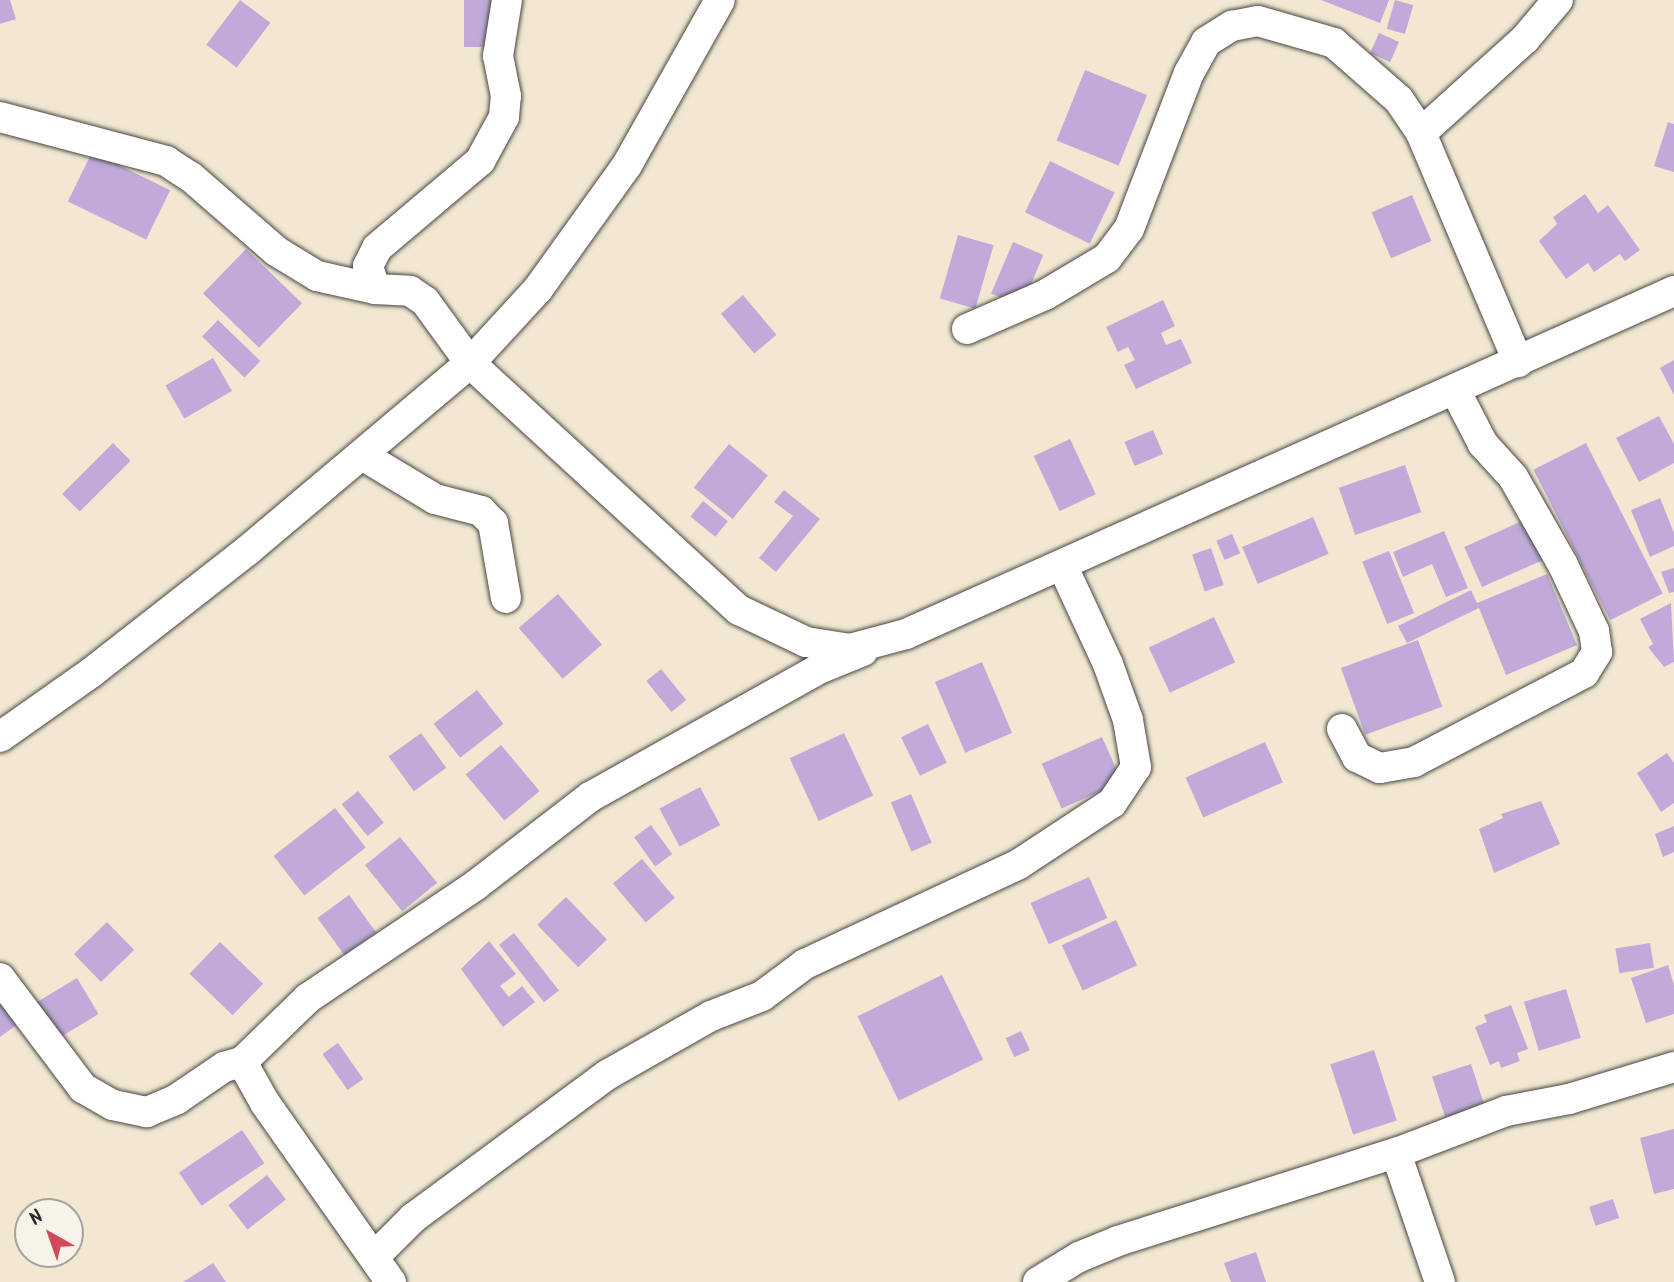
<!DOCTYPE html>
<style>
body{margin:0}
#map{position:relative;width:1674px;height:1282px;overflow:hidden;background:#f2e8d2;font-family:Kalam,sans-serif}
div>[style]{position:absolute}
.building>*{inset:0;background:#c0aad9;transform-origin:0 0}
.roads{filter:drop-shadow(0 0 2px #494744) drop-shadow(0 0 2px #494744)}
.minor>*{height:30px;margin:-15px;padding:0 15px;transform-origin:15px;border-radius:15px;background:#fff}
span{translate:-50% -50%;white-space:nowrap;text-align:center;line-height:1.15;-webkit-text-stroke:5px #f7f3e8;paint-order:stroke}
.north{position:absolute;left:14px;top:1198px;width:70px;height:70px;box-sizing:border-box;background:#f7f3e8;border:2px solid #a5a39c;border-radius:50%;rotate:320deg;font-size:19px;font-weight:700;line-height:28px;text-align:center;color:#2b2b2b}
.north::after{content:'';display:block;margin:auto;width:24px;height:32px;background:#d1495b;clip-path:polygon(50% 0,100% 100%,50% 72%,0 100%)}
</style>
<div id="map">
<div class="building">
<div style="clip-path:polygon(0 0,10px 0,16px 19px,0 24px)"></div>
<div style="left:240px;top:0;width:38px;height:56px;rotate:37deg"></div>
<div style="left:464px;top:0;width:40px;height:47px"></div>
<div style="clip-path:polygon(1321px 0,1389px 0,1380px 23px)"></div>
<div style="left:1395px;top:0;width:19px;height:30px;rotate:16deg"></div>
<div style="left:1379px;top:33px;width:22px;height:22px;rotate:24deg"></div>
<div style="left:1085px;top:70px;width:67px;height:76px;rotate:22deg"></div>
<div style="clip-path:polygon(1668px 122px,1674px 124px,1674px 172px,1654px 166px)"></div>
<div style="left:92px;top:152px;width:87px;height:55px;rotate:26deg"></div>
<div style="left:1050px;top:161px;width:72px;height:57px;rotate:26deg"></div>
<div style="clip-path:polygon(1585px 194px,1598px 213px,1608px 205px,1640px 250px,1625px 261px,1620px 254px,1594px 272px,1588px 263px,1566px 279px,1539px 241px,1557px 224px,1553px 217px)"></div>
<div style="left:1412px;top:195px;width:50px;height:44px;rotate:67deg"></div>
<div style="left:958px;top:235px;width:37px;height:66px;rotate:16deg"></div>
<div style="left:1013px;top:242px;width:33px;height:56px;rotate:23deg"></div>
<div style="left:246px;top:249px;width:78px;height:62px;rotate:44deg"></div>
<div style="left:743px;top:295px;width:52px;height:29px;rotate:50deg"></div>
<div style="clip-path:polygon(1163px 300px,1175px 326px,1161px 333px,1166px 345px,1181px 339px,1192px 363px,1136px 389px,1124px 365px,1135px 360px,1128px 347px,1118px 352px,1106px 327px)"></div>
<div style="left:218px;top:320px;width:59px;height:23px;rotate:44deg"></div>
<div style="left:213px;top:358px;width:38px;height:55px;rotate:60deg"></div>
<div style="clip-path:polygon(1674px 360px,1674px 395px,1660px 368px)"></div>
<div style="clip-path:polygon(1659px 416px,1674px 444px,1674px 463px,1639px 482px,1616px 438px)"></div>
<div style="left:1153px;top:430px;width:26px;height:31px;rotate:67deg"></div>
<div style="left:1070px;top:439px;width:61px;height:40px;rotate:65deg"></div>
<div style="left:113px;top:443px;width:25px;height:72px;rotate:45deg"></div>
<div style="left:1586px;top:443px;width:169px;height:59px;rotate:63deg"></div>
<div style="left:729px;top:444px;width:50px;height:56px;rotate:39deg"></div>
<div style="left:1405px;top:465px;width:50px;height:70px;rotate:71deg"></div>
<div style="clip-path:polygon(784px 490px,820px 519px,776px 572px,759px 558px,793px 516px,774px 502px)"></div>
<div style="clip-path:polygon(1660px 498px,1674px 533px,1674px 546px,1650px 557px,1631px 510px)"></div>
<div style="left:703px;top:501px;width:32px;height:20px;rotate:39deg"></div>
<div style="left:1313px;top:517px;width:40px;height:77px;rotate:67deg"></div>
<div style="left:1529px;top:518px;width:44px;height:71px;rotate:66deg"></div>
<div style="clip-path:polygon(1444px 531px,1468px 588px,1446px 597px,1432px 564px,1403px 577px,1393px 552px)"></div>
<div style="left:1232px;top:534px;width:21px;height:17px;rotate:67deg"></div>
<div style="left:1211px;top:548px;width:39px;height:20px;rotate:71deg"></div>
<div style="left:1389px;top:551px;width:67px;height:29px;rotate:68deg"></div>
<div style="clip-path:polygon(1674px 568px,1674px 592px,1669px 593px,1661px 572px)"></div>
<div style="clip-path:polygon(1547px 574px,1577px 645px,1506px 675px,1479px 608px,1407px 643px,1398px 626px,1471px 590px,1477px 603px)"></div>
<div style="left:558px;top:594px;width:67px;height:52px;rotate:49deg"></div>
<div style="clip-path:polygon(1671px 603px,1674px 662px,1664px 667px,1648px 647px,1653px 644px,1640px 619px)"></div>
<div style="left:1214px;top:617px;width:50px;height:72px;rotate:65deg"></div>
<div style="left:1418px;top:640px;width:71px;height:82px;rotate:70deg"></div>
<div style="left:982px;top:662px;width:77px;height:51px;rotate:67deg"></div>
<div style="left:661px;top:669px;width:40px;height:19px;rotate:51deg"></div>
<div style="left:477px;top:690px;width:43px;height:55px;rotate:52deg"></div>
<div style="left:928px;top:724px;width:43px;height:30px;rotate:64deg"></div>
<div style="left:421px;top:733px;width:43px;height:40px;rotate:54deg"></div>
<div style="left:844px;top:733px;width:69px;height:60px;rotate:65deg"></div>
<div style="left:1102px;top:737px;width:49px;height:66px;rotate:66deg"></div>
<div style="left:1265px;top:742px;width:44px;height:87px;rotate:66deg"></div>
<div style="left:501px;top:745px;width:60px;height:46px;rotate:50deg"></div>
<div style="clip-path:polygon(1667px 753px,1674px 763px,1674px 803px,1661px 812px,1637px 773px)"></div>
<div style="left:700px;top:787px;width:43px;height:46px;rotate:62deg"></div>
<div style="left:358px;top:791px;width:41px;height:21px;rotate:51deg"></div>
<div style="left:911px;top:794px;width:53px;height:22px;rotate:67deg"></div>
<div style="clip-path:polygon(1541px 801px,1560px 844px,1494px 873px,1479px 829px,1503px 818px,1501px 814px)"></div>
<div style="left:335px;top:808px;width:50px;height:78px;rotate:52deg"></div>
<div style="left:651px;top:825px;width:36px;height:21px;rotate:54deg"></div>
<div style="clip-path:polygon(1674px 826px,1674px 852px,1663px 857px,1655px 834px)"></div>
<div style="left:400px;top:837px;width:59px;height:45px;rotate:51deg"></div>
<div style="left:642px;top:859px;width:51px;height:38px;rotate:50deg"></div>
<div style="left:1089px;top:877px;width:45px;height:64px;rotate:66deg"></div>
<div style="left:349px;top:895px;width:46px;height:39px;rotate:54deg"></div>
<div style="left:566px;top:897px;width:59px;height:40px;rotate:46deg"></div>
<div style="left:1116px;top:920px;width:50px;height:60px;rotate:65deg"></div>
<div style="left:107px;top:922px;width:39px;height:46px;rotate:46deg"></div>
<div style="left:514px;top:933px;width:73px;height:19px;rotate:52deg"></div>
<div style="clip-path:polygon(489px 941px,516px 974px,500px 986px,509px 997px,522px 986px,535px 1002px,503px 1027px,461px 969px)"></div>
<div style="left:220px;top:942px;width:60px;height:44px;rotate:44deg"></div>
<div style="left:1650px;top:943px;width:25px;height:35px;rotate:81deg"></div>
<div style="clip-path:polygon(1668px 965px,1674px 985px,1674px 1014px,1646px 1023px,1631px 978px)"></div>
<div style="left:942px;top:975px;width:94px;height:94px;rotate:64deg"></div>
<div style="left:77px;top:978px;width:42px;height:52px;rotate:59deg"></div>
<div style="left:1566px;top:989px;width:51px;height:44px;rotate:73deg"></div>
<div style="clip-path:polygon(0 996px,22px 1021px,0 1037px)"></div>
<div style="clip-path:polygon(1511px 1005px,1528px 1049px,1517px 1053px,1520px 1061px,1501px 1068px,1499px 1061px,1490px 1065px,1475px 1027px,1487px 1022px,1484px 1015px)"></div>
<div style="left:1021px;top:1031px;width:21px;height:17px;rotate:65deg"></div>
<div style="left:338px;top:1043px;width:44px;height:19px;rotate:55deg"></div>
<div style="left:1374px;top:1050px;width:74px;height:46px;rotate:72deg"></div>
<div style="left:1471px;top:1064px;width:43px;height:41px;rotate:72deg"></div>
<div style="clip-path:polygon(1674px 1129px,1674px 1189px,1654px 1194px,1640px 1138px)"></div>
<div style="left:242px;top:1130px;width:40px;height:76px;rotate:56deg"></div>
<div style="left:267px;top:1175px;width:31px;height:49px;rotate:52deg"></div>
<div style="left:1613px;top:1199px;width:20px;height:25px;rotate:72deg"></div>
<div style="clip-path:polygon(1256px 1252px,1266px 1282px,1231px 1282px,1224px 1263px)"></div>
<div style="clip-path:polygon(213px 1263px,226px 1282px,183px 1282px)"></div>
</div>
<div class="roads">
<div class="minor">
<div style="left:0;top:117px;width:172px;rotate:14.8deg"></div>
<div style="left:166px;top:161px;width:30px;rotate:33deg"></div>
<div style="left:191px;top:177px;width:113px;rotate:41deg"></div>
<div style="left:276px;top:251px;width:48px;rotate:31.4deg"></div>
<div style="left:317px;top:276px;width:59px;rotate:12.6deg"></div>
<div style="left:375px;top:289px;width:35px;rotate:3deg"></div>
<div style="left:410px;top:291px;width:18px;rotate:34deg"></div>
<div style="left:425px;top:301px;width:77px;rotate:54deg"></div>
<div style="left:470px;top:363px;width:365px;rotate:42.6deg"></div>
<div style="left:739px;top:610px;width:74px;rotate:25.5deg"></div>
<div style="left:806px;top:642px;width:45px;rotate:9deg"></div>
<div style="left:850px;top:649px;width:58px;rotate:-15deg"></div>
<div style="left:906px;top:634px;width:841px;rotate:-24.07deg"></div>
<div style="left:1421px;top:133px;width:140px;rotate:-42.1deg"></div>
<div style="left:1525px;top:39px;width:51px;rotate:-49.8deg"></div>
<div style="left:375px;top:289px;width:24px;rotate:-107deg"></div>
<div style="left:368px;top:266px;width:20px;rotate:-63deg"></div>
<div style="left:377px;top:248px;width:135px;rotate:-40.2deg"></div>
<div style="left:480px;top:161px;width:50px;rotate:-61.4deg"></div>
<div style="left:504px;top:117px;width:21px;rotate:-85deg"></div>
<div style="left:506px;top:96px;width:41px;rotate:-101.3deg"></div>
<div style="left:498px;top:56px;width:57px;rotate:-80.9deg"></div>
<div style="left:967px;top:329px;width:85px;rotate:-23.6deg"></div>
<div style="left:1045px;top:295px;width:72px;rotate:-30.8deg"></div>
<div style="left:1107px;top:258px;width:36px;rotate:-53deg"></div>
<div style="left:1129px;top:229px;width:167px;rotate:-69deg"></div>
<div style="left:1189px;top:73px;width:35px;rotate:-61deg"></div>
<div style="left:1206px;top:42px;width:31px;rotate:-32deg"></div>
<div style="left:1232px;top:26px;width:26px;rotate:-11deg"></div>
<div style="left:1258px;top:21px;width:79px;rotate:16.1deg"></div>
<div style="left:1334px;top:43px;width:86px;rotate:41.2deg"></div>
<div style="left:1399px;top:100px;width:40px;rotate:56deg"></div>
<div style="left:1421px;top:133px;width:249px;rotate:67deg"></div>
<div style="left:362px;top:455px;width:85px;rotate:31.1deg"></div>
<div style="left:435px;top:499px;width:48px;rotate:14.6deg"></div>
<div style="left:481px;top:511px;width:17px;rotate:45deg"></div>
<div style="left:493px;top:523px;width:76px;rotate:80.2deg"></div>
<div style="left:1342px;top:729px;width:32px;rotate:62deg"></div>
<div style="left:1357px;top:757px;width:25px;rotate:26deg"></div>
<div style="left:1380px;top:768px;width:35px;rotate:-10deg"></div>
<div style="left:1414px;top:762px;width:192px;rotate:-27.6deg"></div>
<div style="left:1584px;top:673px;width:25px;rotate:-58deg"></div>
<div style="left:1597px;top:652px;width:21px;rotate:-98deg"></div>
<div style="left:1594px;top:631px;width:73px;rotate:-115.2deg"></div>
<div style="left:1563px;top:565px;width:101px;rotate:-119.6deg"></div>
<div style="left:1513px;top:477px;width:45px;rotate:-132.3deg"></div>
<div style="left:1483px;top:444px;width:61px;rotate:-117.4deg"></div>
<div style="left:0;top:737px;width:113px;rotate:-35.2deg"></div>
<div style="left:92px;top:672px;width:198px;rotate:-38deg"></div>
<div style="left:248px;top:550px;width:290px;rotate:-40.1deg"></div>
<div style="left:470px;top:363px;width:100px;rotate:-47.4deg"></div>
<div style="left:538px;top:289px;width:153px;rotate:-54.3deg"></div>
<div style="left:627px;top:165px;width:189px;rotate:-60.6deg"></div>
<div style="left:0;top:978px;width:138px;rotate:53deg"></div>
<div style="left:83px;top:1088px;width:34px;rotate:30deg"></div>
<div style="left:113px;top:1105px;width:35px;rotate:12deg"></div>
<div style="left:147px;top:1112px;width:33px;rotate:-23deg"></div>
<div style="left:177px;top:1099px;width:57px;rotate:-34.2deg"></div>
<div style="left:224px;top:1067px;width:19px;rotate:-16deg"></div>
<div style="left:242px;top:1062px;width:92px;rotate:-44.1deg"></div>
<div style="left:308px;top:998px;width:202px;rotate:-33.9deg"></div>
<div style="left:476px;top:885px;width:144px;rotate:-37.7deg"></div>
<div style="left:590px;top:797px;width:265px;rotate:-29.2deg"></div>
<div style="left:821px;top:668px;width:45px;rotate:-22deg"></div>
<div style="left:242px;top:1062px;width:47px;rotate:60.7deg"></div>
<div style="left:265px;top:1103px;width:219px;rotate:54.9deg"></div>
<div style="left:1396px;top:1153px;width:136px;rotate:71.2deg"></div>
<div style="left:375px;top:1256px;width:54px;rotate:-45deg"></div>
<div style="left:413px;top:1218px;width:241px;rotate:-36.4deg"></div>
<div style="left:607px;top:1075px;width:120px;rotate:-29.6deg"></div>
<div style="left:711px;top:1016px;width:55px;rotate:-21.4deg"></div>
<div style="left:762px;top:996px;width:54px;rotate:-36.7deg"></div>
<div style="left:805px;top:964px;width:236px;rotate:-25deg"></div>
<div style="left:1019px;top:864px;width:111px;rotate:-33.3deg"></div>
<div style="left:1112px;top:803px;width:43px;rotate:-56.3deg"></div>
<div style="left:1136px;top:767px;width:48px;rotate:-99.7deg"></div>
<div style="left:1128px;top:720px;width:59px;rotate:-109.7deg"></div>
<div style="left:1108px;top:664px;width:109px;rotate:-114.9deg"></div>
<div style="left:1038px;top:1282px;width:48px;rotate:-31.4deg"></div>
<div style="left:1079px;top:1257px;width:42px;rotate:-22.3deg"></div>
<div style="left:1118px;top:1241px;width:292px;rotate:-17.6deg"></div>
<div style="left:1396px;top:1153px;width:118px;rotate:-20.9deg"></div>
<div style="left:1506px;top:1111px;width:64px;rotate:-10.8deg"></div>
<div style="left:1569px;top:1099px;width:110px;rotate:-16.9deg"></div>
</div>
</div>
<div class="north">N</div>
</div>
